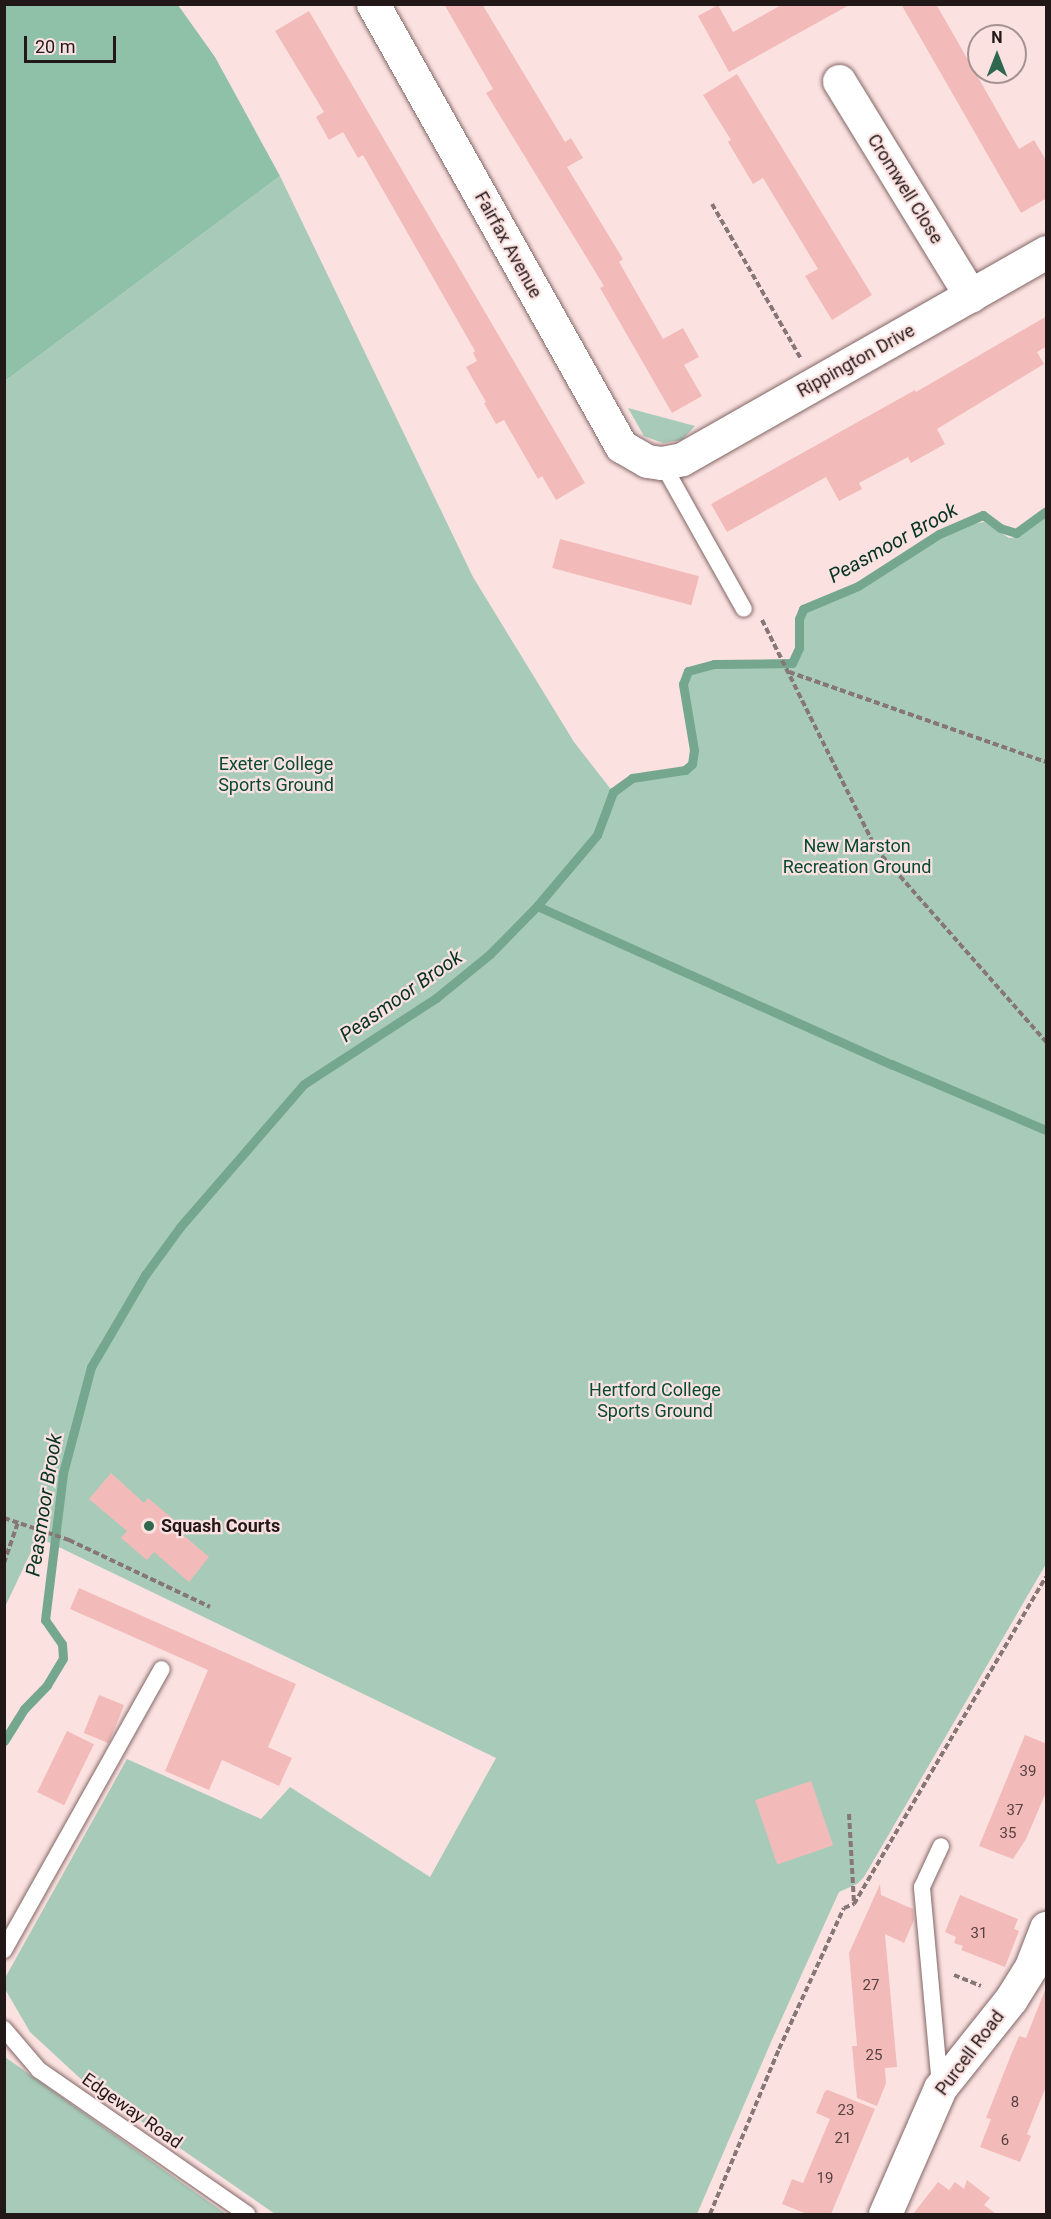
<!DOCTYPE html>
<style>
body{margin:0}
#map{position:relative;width:1051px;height:2219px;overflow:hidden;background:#fbe2e1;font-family:Roboto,sans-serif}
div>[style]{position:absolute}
.green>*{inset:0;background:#a8cbb9}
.forest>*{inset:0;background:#8fc1a8}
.stream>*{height:9px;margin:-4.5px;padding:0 4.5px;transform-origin:4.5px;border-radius:4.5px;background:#75a78f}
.building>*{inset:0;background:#f2bbb9;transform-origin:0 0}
.path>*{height:4px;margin-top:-2px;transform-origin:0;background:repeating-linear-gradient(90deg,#877676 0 6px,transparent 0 9px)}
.roads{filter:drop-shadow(0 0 2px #826665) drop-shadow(0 0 2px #826665)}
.lane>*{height:16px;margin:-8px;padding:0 8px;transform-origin:8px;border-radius:8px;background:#fff}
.street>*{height:33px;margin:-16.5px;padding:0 16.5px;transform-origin:16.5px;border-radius:16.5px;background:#fff}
.dots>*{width:16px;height:16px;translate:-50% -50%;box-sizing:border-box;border:3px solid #fbe2e1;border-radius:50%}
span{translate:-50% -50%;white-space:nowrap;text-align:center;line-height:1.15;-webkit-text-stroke:4.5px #fbe2e1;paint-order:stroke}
.number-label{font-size:15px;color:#574140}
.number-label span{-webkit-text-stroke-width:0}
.street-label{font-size:18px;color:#231818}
.park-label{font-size:18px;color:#074a32}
.poi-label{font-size:18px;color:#231818;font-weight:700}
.left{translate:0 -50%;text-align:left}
.water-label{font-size:20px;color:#063322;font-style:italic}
.frame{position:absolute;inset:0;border:6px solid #231818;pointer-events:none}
.north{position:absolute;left:967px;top:24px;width:60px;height:60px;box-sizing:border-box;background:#fbe2e1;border:2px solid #a59191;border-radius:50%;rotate:0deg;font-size:16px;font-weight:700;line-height:24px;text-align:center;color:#231818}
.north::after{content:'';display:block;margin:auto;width:21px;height:27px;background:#30684f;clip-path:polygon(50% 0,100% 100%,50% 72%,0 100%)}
.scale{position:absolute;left:24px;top:36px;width:92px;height:27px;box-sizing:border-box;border:3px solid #231818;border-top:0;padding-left:8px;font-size:18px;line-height:21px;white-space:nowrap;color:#231818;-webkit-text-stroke:4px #fbe2e1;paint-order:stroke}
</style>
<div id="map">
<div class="green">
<div style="clip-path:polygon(280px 176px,473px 577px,574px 742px,613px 792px,632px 778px,685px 770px,692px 764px,694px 750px,683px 684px,688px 671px,714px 664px,791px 663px,799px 648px,799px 619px,803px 609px,841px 598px,939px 534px,966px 525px,984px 522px,1009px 538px,1019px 537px,1046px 515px,1046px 1564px,864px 1877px,857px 1884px,839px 1892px,771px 2042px,697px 2214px,275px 2214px,83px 2081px,30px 2032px,5px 1989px,5px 1978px,127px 1759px,261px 1819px,290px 1787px,430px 1877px,496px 1758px,38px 1537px,5px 1607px,5px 381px)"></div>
<div style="clip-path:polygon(628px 408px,695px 426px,682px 440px,663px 443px,644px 436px)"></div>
<div style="clip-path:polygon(4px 2057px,5px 2057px,226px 2214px,5px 2214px)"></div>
</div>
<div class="forest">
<div style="clip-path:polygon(5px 4px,178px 5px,215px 57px,280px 176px,5px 381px)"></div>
</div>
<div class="stream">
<div style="left:537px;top:906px;width:388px;rotate:24.1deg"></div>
<div style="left:891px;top:1064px;width:168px;rotate:23.1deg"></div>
<div style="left:4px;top:1741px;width:38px;rotate:-58deg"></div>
<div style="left:24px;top:1709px;width:33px;rotate:-46deg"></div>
<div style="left:47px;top:1685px;width:31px;rotate:-59deg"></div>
<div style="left:63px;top:1658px;width:14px;rotate:-94deg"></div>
<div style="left:62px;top:1644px;width:29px;rotate:-125deg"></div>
<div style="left:45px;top:1620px;width:148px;rotate:-83deg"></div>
<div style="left:63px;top:1473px;width:110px;rotate:-75.2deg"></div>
<div style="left:91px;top:1367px;width:107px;rotate:-59.6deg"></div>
<div style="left:145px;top:1275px;width:59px;rotate:-53.9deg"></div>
<div style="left:180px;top:1227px;width:189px;rotate:-49.1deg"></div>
<div style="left:304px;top:1084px;width:158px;rotate:-33.1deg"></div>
<div style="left:436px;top:998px;width:70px;rotate:-39.2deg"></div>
<div style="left:490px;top:954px;width:67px;rotate:-45.6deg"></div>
<div style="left:537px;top:906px;width:93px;rotate:-49.8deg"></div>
<div style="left:597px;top:835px;width:46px;rotate:-69.6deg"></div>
<div style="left:613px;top:792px;width:24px;rotate:-36deg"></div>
<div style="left:632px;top:778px;width:54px;rotate:-8.6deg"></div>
<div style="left:685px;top:770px;width:9px;rotate:-41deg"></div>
<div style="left:692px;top:764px;width:14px;rotate:-82deg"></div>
<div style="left:694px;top:750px;width:67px;rotate:-99.5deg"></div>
<div style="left:683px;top:684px;width:14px;rotate:-69deg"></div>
<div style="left:688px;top:671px;width:27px;rotate:-15deg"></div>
<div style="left:714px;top:664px;width:78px;rotate:-0.7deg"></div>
<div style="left:792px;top:663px;width:17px;rotate:-65deg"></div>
<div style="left:799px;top:648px;width:29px;rotate:-90deg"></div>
<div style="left:799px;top:619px;width:11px;rotate:-68deg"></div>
<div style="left:803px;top:609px;width:60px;rotate:-22.7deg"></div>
<div style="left:858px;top:586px;width:96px;rotate:-32.7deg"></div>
<div style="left:939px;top:534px;width:48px;rotate:-23.4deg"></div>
<div style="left:983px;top:515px;width:21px;rotate:37deg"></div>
<div style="left:1000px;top:528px;width:17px;rotate:17deg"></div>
<div style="left:1016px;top:533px;width:37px;rotate:-36deg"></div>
</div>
<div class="building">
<div style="clip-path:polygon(444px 4px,482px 4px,565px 142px,571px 138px,583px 158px,567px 167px,623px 259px,619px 262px,663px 339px,683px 328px,699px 357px,684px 365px,702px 396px,672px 413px,600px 288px,604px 286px,486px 93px,493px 89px)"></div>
<div style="clip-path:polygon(783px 4px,851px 4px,729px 72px,698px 16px,718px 5px,733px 32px)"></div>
<div style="clip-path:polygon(901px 4px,936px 4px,1019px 149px,1034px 140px,1047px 162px,1047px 198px,1021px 213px)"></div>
<div style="clip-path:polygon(309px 11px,585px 483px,556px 500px,542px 476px,538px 479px,504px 420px,496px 424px,484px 403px,486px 402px,466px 367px,477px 361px,473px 353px,475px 351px,363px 155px,358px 158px,343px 132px,329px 140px,316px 117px,324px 112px,275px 31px)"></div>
<div style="clip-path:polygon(737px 74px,872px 295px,832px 320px,805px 276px,818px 269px,763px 178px,753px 184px,728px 142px,731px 140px,703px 95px)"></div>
<div style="clip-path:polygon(1047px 316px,1047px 346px,1037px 352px,1044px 364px,937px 429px,945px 444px,911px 463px,908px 457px,859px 483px,862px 489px,839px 501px,826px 477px,727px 532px,711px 504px,915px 390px,916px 392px)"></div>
<div style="left:560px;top:539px;width:144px;height:30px;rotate:15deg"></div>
<div style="clip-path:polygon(111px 1473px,144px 1503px,148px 1498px,179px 1524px,175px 1528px,209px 1557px,189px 1582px,154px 1552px,147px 1560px,121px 1538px,127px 1531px,89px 1499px)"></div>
<div style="clip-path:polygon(79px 1588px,296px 1684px,268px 1747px,292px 1758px,279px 1786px,222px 1760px,209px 1790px,165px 1771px,208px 1670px,70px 1609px)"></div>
<div style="left:99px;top:1695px;width:27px;height:41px;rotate:22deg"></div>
<div style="left:67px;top:1731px;width:30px;height:68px;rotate:26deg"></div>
<div style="clip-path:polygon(1025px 1735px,1047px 1744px,1047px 1790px,1026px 1839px,1013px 1859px,979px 1846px)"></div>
<div style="left:811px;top:1781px;width:68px;height:59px;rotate:71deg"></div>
<div style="clip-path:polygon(880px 1884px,881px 1895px,913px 1909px,914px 1920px,904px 1943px,885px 1934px,897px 2067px,885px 2068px,886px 2083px,877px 2106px,857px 2098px,852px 2046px,857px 2046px,849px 1953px)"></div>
<div style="clip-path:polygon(960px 1895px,1018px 1919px,1014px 1929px,1019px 1931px,1005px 1967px,961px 1950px,963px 1946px,954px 1943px,956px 1937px,945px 1932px)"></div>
<div style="clip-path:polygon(1045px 1990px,1047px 2084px,1027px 2134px,1031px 2136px,1020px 2162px,980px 2147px,991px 2119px,986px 2118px,1011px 2055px,1019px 2036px,1026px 2038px)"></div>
<div style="clip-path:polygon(828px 2090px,875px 2109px,831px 2214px,807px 2214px,782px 2204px,792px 2179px,803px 2183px,830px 2119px,816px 2113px,825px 2091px)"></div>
<div style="clip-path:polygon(967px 2180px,990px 2198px,984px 2205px,996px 2214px,913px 2214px,938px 2182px,949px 2190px,955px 2182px,964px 2189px)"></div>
</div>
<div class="path">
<div style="left:712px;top:204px;width:177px;rotate:60.1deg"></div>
<div style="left:762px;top:620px;width:256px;rotate:63.5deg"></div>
<div style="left:876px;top:849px;width:257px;rotate:48.6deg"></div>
<div style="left:789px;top:672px;width:272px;rotate:19.3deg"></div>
<div style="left:4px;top:1518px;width:69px;rotate:18.7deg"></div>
<div style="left:69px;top:1540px;width:156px;rotate:25.4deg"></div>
<div style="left:4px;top:1563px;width:43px;rotate:-71.1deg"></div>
<div style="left:849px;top:1814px;width:89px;rotate:86.8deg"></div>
<div style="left:954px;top:1975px;width:29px;rotate:22deg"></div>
<div style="left:710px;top:2214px;width:179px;rotate:-67.3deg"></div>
<div style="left:779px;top:2049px;width:155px;rotate:-65.3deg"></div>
<div style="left:844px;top:1908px;width:11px;rotate:-22deg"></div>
<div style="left:854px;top:1904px;width:379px;rotate:-59.6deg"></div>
</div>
<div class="roads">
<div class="lane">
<div style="left:662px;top:463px;width:167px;rotate:60.7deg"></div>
<div style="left:4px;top:1950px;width:322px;rotate:-60.7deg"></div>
<div style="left:4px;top:2029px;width:54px;rotate:49.5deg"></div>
<div style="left:39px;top:2070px;width:253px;rotate:34.7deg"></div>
<div style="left:940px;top:2086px;width:200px;rotate:-95.2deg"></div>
<div style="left:922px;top:1887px;width:45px;rotate:-65.1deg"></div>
</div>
<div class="street">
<div style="left:373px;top:4px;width:507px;rotate:60.7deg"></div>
<div style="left:621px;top:446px;width:30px;rotate:30deg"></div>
<div style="left:647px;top:461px;width:15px;rotate:8deg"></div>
<div style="left:662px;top:463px;width:20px;rotate:-11deg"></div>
<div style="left:682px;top:459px;width:419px;rotate:-29.6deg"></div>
<div style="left:839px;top:81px;width:252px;rotate:58.5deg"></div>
<div style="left:885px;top:2214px;width:137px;rotate:-66.4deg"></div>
<div style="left:940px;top:2088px;width:114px;rotate:-51.4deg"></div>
<div style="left:1011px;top:1999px;width:38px;rotate:-58deg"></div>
<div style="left:1031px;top:1967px;width:42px;rotate:-69deg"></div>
</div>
</div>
<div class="dots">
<div style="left:149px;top:1526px;background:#30684f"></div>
</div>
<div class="number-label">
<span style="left:1028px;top:1772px">39</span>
<span style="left:1015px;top:1811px">37</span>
<span style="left:1008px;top:1834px">35</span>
<span style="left:979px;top:1934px">31</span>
<span style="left:871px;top:1986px">27</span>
<span style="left:874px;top:2056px">25</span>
<span style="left:1015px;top:2103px">8</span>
<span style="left:846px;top:2111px">23</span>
<span style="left:843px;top:2139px">21</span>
<span style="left:1005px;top:2141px">6</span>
<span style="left:825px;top:2179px">19</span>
</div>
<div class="street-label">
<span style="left:905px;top:189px;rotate:58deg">Cromwell Close</span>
<span style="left:508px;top:245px;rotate:61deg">Fairfax Avenue</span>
<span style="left:856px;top:361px;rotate:-29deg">Rippington Drive</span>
<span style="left:970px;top:2053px;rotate:-53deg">Purcell Road</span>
<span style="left:132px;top:2111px;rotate:35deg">Edgeway Road</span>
</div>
<div class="park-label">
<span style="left:276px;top:775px">Exeter College<br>Sports Ground</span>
<span style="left:857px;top:857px">New Marston<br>Recreation Ground</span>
<span style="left:655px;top:1401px">Hertford College<br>Sports Ground</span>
</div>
<div class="poi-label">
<span class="left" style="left:161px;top:1526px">Squash Courts</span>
</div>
<div class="water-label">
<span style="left:893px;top:543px;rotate:-29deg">Peasmoor Brook</span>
<span style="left:401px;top:996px;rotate:-35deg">Peasmoor Brook</span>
<span style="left:44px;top:1505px;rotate:-81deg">Peasmoor Brook</span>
</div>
<div class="frame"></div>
<div class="north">N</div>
<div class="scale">20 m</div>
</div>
